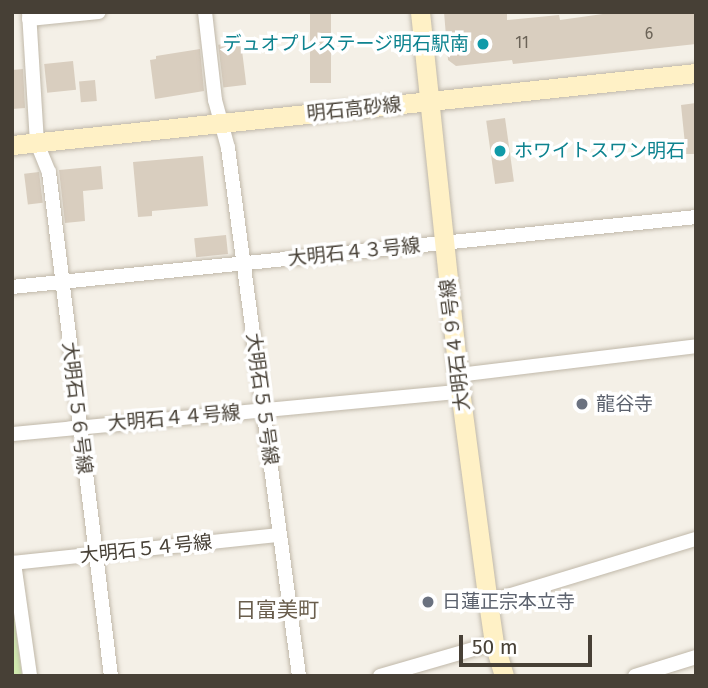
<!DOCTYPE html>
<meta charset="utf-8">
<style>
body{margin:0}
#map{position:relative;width:708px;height:688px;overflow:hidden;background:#f4f0e7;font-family:"Fira Sans","Noto Sans JP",sans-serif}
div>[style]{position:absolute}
.green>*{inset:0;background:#d0eaae}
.building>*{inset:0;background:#d9cebf;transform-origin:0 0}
.roads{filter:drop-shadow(0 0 2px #c0b8a9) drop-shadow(0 0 2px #c0b8a9)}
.street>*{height:14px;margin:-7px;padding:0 7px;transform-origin:7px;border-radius:7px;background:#fff}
.secondary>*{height:19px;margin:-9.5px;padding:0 9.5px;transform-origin:9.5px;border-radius:9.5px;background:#fff1c6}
.dots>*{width:19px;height:19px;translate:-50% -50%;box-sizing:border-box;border:4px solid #fff;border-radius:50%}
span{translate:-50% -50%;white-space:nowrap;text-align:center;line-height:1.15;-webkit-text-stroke:7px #fff;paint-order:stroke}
.number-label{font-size:16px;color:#6c6458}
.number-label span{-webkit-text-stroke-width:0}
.culture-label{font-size:19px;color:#0d838f}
.right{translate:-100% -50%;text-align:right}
.left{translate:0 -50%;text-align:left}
.street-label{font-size:19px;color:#474036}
.worship-label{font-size:19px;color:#5b616d}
.neighbourhood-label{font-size:21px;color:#6a5e4d}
.frame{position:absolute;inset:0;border:14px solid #474036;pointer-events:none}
.scale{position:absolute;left:459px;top:635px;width:133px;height:32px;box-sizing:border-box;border:4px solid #474036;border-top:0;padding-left:9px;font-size:21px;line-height:24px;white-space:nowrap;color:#474036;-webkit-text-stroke:5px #fff;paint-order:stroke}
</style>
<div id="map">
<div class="green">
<div style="clip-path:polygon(12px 600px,22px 676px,12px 676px)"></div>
</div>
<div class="building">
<div style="left:310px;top:12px;width:21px;height:71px"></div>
<div style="clip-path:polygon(444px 12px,507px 12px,507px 20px,559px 15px,560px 20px,617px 12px,696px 12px,696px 44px,513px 64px,512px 60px,456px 66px,448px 60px)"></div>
<div style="left:241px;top:42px;width:43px;height:23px;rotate:83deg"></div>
<div style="clip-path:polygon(200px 49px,204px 91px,155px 99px,150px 60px,156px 59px,156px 56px)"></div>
<div style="left:73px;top:61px;width:29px;height:29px;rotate:84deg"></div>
<div style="clip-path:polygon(23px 69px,25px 108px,12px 109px,12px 70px)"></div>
<div style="left:95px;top:80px;width:21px;height:16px;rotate:85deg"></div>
<div style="clip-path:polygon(696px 103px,696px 154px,686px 154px,681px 105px)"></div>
<div style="left:505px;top:118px;width:64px;height:19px;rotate:82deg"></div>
<div style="clip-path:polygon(203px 156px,208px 206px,152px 211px,152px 216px,138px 217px,133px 162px)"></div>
<div style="clip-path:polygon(101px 166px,103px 189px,83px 191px,85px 221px,65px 223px,59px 170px)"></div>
<div style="left:39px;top:172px;width:31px;height:15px;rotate:83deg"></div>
<div style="left:226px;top:235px;width:19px;height:32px;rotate:84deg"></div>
</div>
<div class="roads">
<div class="street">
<div style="left:29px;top:12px;width:131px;rotate:86.5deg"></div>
<div style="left:37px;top:143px;width:31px;rotate:68deg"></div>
<div style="left:49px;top:172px;width:508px;rotate:82.99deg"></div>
<div style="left:205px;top:12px;width:89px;rotate:83.5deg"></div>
<div style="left:215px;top:100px;width:50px;rotate:74.8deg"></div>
<div style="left:228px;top:148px;width:533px;rotate:82.34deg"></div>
<div style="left:29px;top:19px;width:70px;rotate:-5.7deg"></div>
<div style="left:12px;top:287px;width:688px;rotate:-5.84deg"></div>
<div style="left:458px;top:375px;width:240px;rotate:-6.9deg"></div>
<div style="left:12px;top:434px;width:450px;rotate:-5.4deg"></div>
<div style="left:12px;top:563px;width:269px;rotate:-6deg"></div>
<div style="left:14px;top:563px;width:114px;rotate:81.9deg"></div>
<div style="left:488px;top:602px;width:217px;rotate:-16.9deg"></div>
<div style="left:380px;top:676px;width:119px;rotate:-16.1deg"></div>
<div style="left:635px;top:676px;width:64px;rotate:-17.3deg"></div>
</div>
<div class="secondary">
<div style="left:420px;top:12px;width:365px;rotate:84deg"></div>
<div style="left:458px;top:375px;width:229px;rotate:82.5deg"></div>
<div style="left:488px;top:602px;width:41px;rotate:81.7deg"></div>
<div style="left:494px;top:643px;width:34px;rotate:73deg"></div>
<div style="left:12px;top:145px;width:688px;rotate:-6.01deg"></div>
</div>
</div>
<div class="dots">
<div style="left:483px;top:44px;background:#0f9aa8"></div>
<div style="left:500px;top:151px;background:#0f9aa8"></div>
<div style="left:582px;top:404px;background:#6b7280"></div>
<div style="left:428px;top:602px;background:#6b7280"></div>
</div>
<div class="number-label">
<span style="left:649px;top:34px">6</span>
<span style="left:522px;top:43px">11</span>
</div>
<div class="culture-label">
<span class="right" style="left:469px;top:44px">デュオプレステージ明石駅南</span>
<span class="left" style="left:514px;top:151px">ホワイトスワン明石</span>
</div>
<div class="street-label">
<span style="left:354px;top:109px;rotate:-6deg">明石高砂線</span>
<span style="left:354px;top:252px;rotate:-6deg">大明石４３号線</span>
<span style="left:455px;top:345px;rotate:-97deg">大明石４９号線</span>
<span style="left:262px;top:399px;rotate:82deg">大明石５５号線</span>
<span style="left:77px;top:408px;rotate:83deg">大明石５６号線</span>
<span style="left:174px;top:418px;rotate:-5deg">大明石４４号線</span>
<span style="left:146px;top:549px;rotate:-6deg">大明石５４号線</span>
</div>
<div class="worship-label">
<span class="left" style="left:596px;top:404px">龍谷寺</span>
<span class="left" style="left:442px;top:602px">日蓮正宗本立寺</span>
</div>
<div class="neighbourhood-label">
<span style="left:277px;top:610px">日富美町</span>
</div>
<div class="frame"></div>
<div class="scale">50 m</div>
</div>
